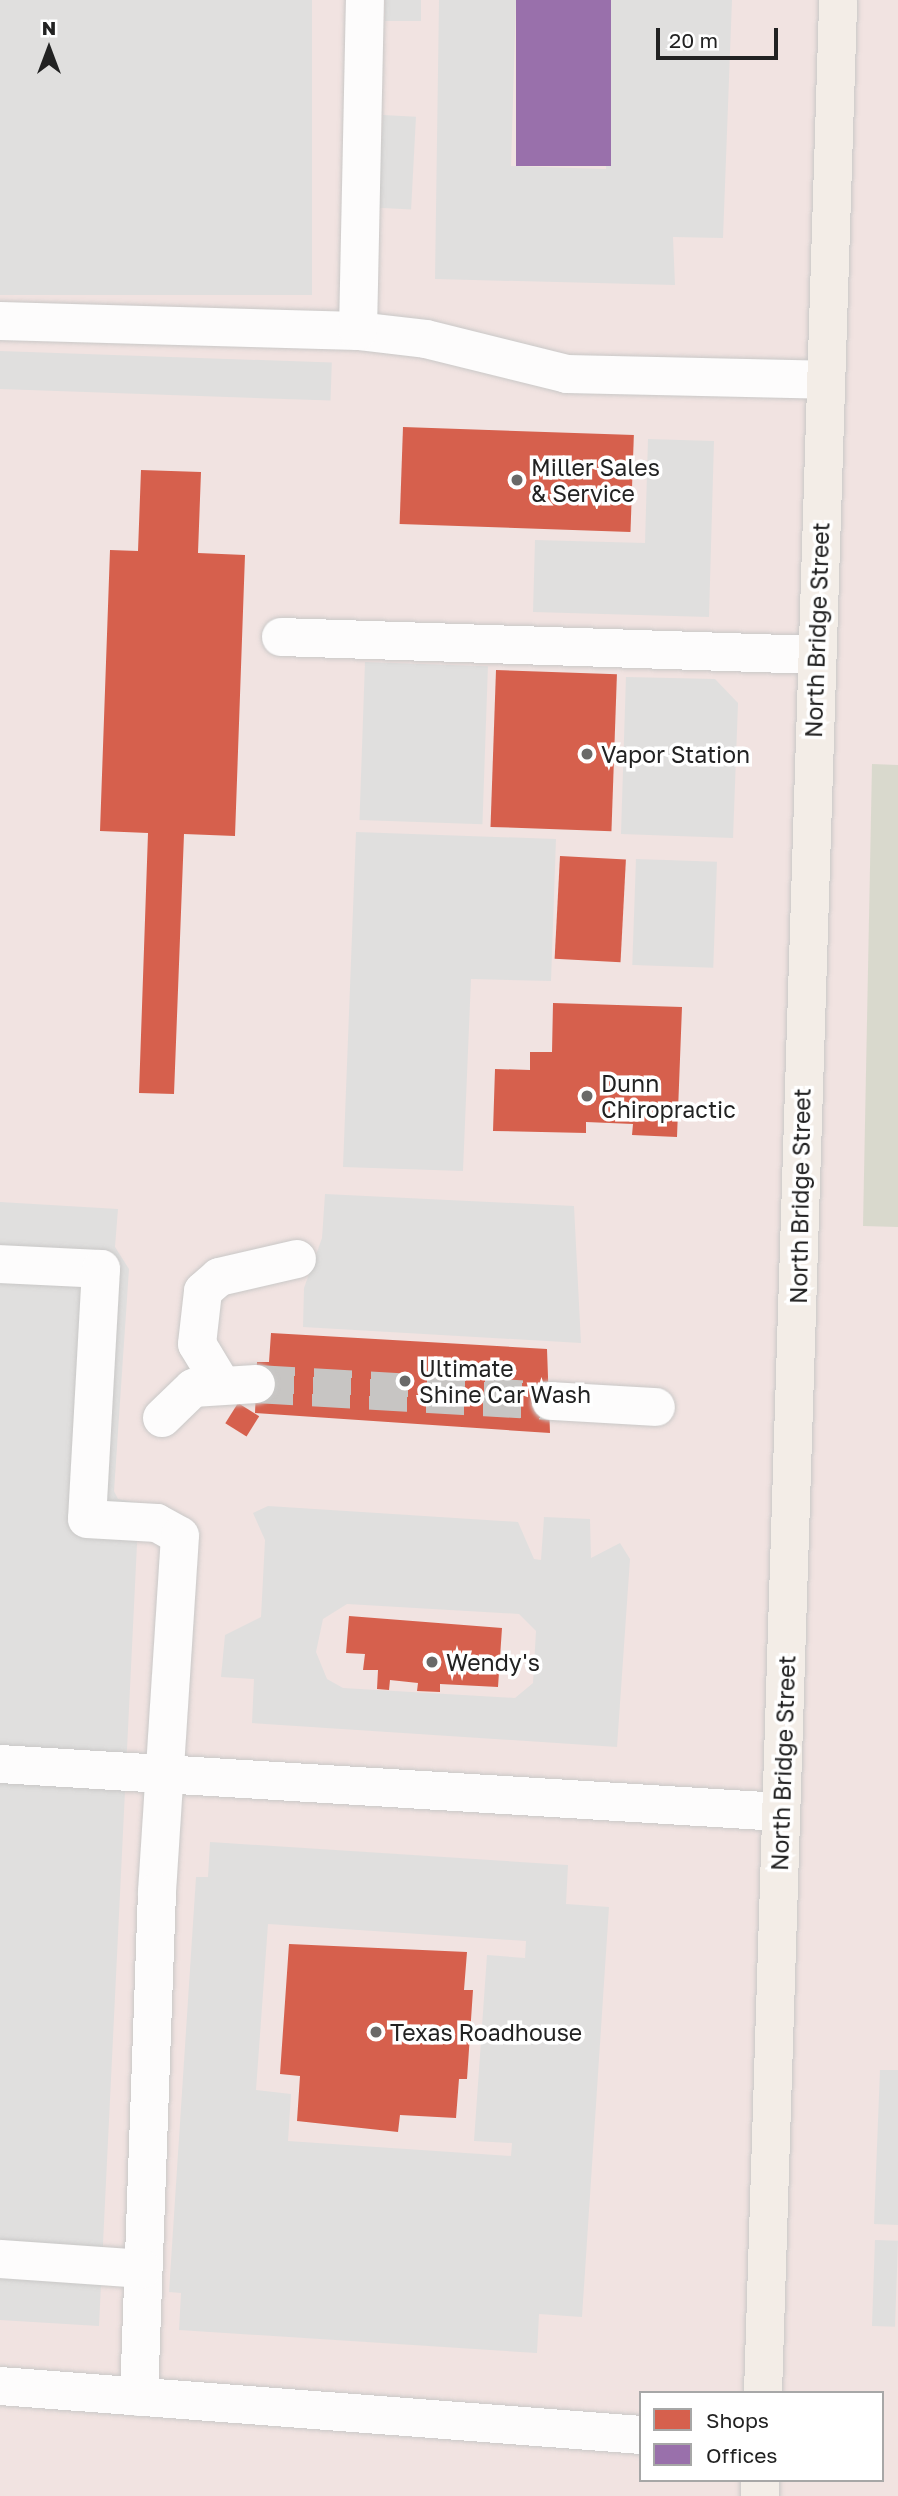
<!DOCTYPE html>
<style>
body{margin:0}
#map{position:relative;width:898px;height:2496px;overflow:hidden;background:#f0eeeb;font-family:"Golos Text",sans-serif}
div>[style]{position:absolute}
.commercial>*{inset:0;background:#f1e3e1}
.construction>*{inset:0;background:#d9d9cd}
.parking>*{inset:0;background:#e0dfde;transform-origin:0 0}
.shops>*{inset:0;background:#d6604d;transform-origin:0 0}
.offices>*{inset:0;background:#9970ab;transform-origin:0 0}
.minor-tunnel>*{height:38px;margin-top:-19px;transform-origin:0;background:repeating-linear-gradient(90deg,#c7c5c3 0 38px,transparent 0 57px)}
.roads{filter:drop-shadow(0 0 2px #c9c8c7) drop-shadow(0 0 2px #c9c8c7)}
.minor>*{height:38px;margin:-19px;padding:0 19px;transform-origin:19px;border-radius:19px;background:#fdfcfc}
.major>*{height:38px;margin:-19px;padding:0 19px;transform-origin:19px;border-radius:19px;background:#f3ede7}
.dots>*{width:19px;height:19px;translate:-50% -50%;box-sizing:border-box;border:4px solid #fff;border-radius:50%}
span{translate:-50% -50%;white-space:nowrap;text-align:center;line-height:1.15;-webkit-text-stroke:7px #fff;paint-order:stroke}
.poi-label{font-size:23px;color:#222}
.left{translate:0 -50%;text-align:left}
.street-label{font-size:23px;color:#222}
.legend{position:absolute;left:639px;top:2391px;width:245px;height:91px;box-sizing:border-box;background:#fff;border:2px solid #a7a7a7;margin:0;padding:9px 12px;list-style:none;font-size:21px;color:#222}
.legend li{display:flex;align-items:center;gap:14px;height:35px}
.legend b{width:35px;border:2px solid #a7a7a7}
.north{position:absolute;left:14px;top:14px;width:70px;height:70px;-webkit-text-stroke:5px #fff;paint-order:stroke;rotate:0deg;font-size:19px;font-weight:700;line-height:28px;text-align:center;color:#222}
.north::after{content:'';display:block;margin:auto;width:24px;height:32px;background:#222;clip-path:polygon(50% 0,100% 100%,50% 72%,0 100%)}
.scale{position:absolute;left:656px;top:28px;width:122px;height:32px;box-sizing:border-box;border:4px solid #222;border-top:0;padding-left:9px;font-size:21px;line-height:24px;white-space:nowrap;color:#222;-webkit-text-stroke:5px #fff;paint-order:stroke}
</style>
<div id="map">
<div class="commercial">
<div style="clip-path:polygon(evenodd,0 0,898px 0,898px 2496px,0 2496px,0 0,641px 2393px,882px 2393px,882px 2480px,641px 2480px,641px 2393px)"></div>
</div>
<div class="construction">
<div style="clip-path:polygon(872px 764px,898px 765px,898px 1227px,863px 1226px)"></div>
</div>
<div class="parking">
<div style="left:0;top:0;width:312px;height:295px"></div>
<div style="left:385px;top:0;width:36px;height:21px"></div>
<div style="clip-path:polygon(439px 0,516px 0,511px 166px,606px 169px,611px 0,732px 0,723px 238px,673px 237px,675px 285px,435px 279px)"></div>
<div style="left:383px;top:115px;width:33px;height:93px;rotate:3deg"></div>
<div style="left:0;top:351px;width:332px;height:38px;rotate:2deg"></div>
<div style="clip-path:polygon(648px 439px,714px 441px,709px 617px,533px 612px,535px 540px,645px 543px)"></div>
<div style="left:365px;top:662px;width:123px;height:158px;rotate:2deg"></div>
<div style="clip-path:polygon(626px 677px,715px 679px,738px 703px,733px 838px,621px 834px)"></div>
<div style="clip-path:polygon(356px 832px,556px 839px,551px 981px,471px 979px,463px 1171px,343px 1167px)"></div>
<div style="left:636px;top:859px;width:81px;height:106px;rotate:2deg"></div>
<div style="clip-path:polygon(325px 1194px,574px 1206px,581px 1343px,303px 1327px,304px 1288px,322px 1238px)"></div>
<div style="clip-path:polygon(0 1202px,118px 1209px,115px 1247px,129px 1269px,114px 1491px,118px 1499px,139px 1503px,99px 2326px,0 2320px)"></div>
<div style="clip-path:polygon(evenodd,268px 1506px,518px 1522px,534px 1559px,541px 1560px,544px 1517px,590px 1519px,591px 1558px,620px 1543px,630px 1559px,617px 1747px,252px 1723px,254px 1679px,221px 1677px,225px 1635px,261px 1617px,265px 1540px,253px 1513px,268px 1506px,347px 1604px,519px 1614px,536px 1631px,533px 1683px,515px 1698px,343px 1688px,327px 1679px,316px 1652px,323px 1619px,347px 1604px)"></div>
<div style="clip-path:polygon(evenodd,210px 1842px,568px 1865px,566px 1904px,609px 1907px,582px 2317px,539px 2314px,537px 2353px,179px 2330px,181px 2293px,169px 2292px,196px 1877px,208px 1877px,210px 1842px,268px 1924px,526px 1941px,525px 1958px,487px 1955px,474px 2141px,512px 2143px,511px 2156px,288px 2141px,291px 2094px,256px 2090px,268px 1924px)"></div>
<div style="clip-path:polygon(880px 2070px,898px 2070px,898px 2225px,874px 2224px)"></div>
<div style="left:875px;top:2240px;width:23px;height:86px;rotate:2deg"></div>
</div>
<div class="shops">
<div style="left:403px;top:427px;width:231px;height:97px;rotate:2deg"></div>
<div style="clip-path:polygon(141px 470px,201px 472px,198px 553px,245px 555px,235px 836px,184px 834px,174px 1094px,139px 1093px,148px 833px,100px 831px,110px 550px,138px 551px)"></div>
<div style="left:496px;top:670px;width:121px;height:157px;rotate:2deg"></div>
<div style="left:560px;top:856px;width:66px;height:103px;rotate:3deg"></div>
<div style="clip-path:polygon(553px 1003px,682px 1007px,677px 1137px,632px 1135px,633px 1124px,586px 1122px,586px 1133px,493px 1131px,495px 1069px,530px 1070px,530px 1052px,552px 1052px)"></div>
<div style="clip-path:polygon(271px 1333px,547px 1349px,550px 1433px,255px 1413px,257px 1362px,269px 1362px)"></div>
<div style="left:238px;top:1403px;width:25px;height:24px;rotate:32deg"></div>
<div style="clip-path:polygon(349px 1616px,502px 1628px,498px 1687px,440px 1684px,440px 1692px,417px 1691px,418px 1683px,390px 1680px,389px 1690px,377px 1689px,378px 1670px,363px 1670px,365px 1654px,346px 1653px)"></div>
<div style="clip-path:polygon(289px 1944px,467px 1952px,464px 1990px,473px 1990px,467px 2079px,459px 2079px,456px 2118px,400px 2115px,398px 2132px,297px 2121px,300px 2076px,280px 2074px)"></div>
</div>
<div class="offices">
<div style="left:516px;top:0;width:95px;height:166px"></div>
</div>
<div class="minor-tunnel">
<div style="left:256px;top:1384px;width:295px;rotate:3.3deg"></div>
</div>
<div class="roads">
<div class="minor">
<div style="left:0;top:321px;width:358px;rotate:1.6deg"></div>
<div style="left:358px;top:331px;width:68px;rotate:6.7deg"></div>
<div style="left:426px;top:339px;width:145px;rotate:13.9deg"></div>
<div style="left:567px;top:374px;width:258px;rotate:1.3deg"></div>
<div style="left:358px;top:331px;width:331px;rotate:-88.8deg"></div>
<div style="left:281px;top:637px;width:535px;rotate:1.93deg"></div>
<div style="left:0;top:1264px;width:101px;rotate:2.8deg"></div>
<div style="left:101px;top:1269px;width:250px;rotate:93.2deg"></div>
<div style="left:87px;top:1519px;width:70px;rotate:3.3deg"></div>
<div style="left:157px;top:1523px;width:26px;rotate:29deg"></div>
<div style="left:180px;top:1536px;width:357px;rotate:93.7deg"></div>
<div style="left:157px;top:1892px;width:505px;rotate:92.04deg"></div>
<div style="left:220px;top:1382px;width:44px;rotate:-121.2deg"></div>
<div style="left:197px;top:1344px;width:53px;rotate:-83.5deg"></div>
<div style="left:203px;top:1291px;width:21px;rotate:-41deg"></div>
<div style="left:219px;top:1277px;width:80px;rotate:-13deg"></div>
<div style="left:551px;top:1401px;width:105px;rotate:3.3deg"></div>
<div style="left:162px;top:1418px;width:43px;rotate:-44.1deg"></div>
<div style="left:193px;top:1388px;width:63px;rotate:-3.6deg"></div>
<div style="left:0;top:1764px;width:782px;rotate:3.52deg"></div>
<div style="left:0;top:2259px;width:143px;rotate:4deg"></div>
<div style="left:0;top:2386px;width:643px;rotate:4.37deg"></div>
</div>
<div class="major">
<div style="left:763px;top:2393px;width:2394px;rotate:-88.2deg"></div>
<div style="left:760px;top:2496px;width:16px;rotate:-90deg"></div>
</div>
</div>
<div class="dots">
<div style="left:517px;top:480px;background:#6a6968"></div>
<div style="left:587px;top:754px;background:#6a6968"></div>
<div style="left:587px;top:1096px;background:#6a6968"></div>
<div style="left:405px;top:1381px;background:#6a6968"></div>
<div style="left:432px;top:1662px;background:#6a6968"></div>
<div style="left:376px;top:2032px;background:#6a6968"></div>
</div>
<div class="poi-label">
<span class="left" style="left:531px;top:480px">Miller Sales<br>&amp; Service</span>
<span class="left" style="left:601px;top:754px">Vapor Station</span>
<span class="left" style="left:601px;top:1096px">Dunn<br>Chiropractic</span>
<span class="left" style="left:419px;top:1381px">Ultimate<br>Shine Car Wash</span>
<span class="left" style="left:446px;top:1662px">Wendy's</span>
<span class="left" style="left:390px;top:2032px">Texas Roadhouse</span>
</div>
<div class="street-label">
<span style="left:817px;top:630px;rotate:-88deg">North Bridge Street</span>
<span style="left:800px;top:1196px;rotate:-89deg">North Bridge Street</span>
<span style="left:783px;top:1763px;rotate:-88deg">North Bridge Street</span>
</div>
<ul class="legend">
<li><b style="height:19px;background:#d6604d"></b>Shops</li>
<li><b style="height:19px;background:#9970ab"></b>Offices</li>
</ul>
<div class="north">N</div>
<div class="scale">20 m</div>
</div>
